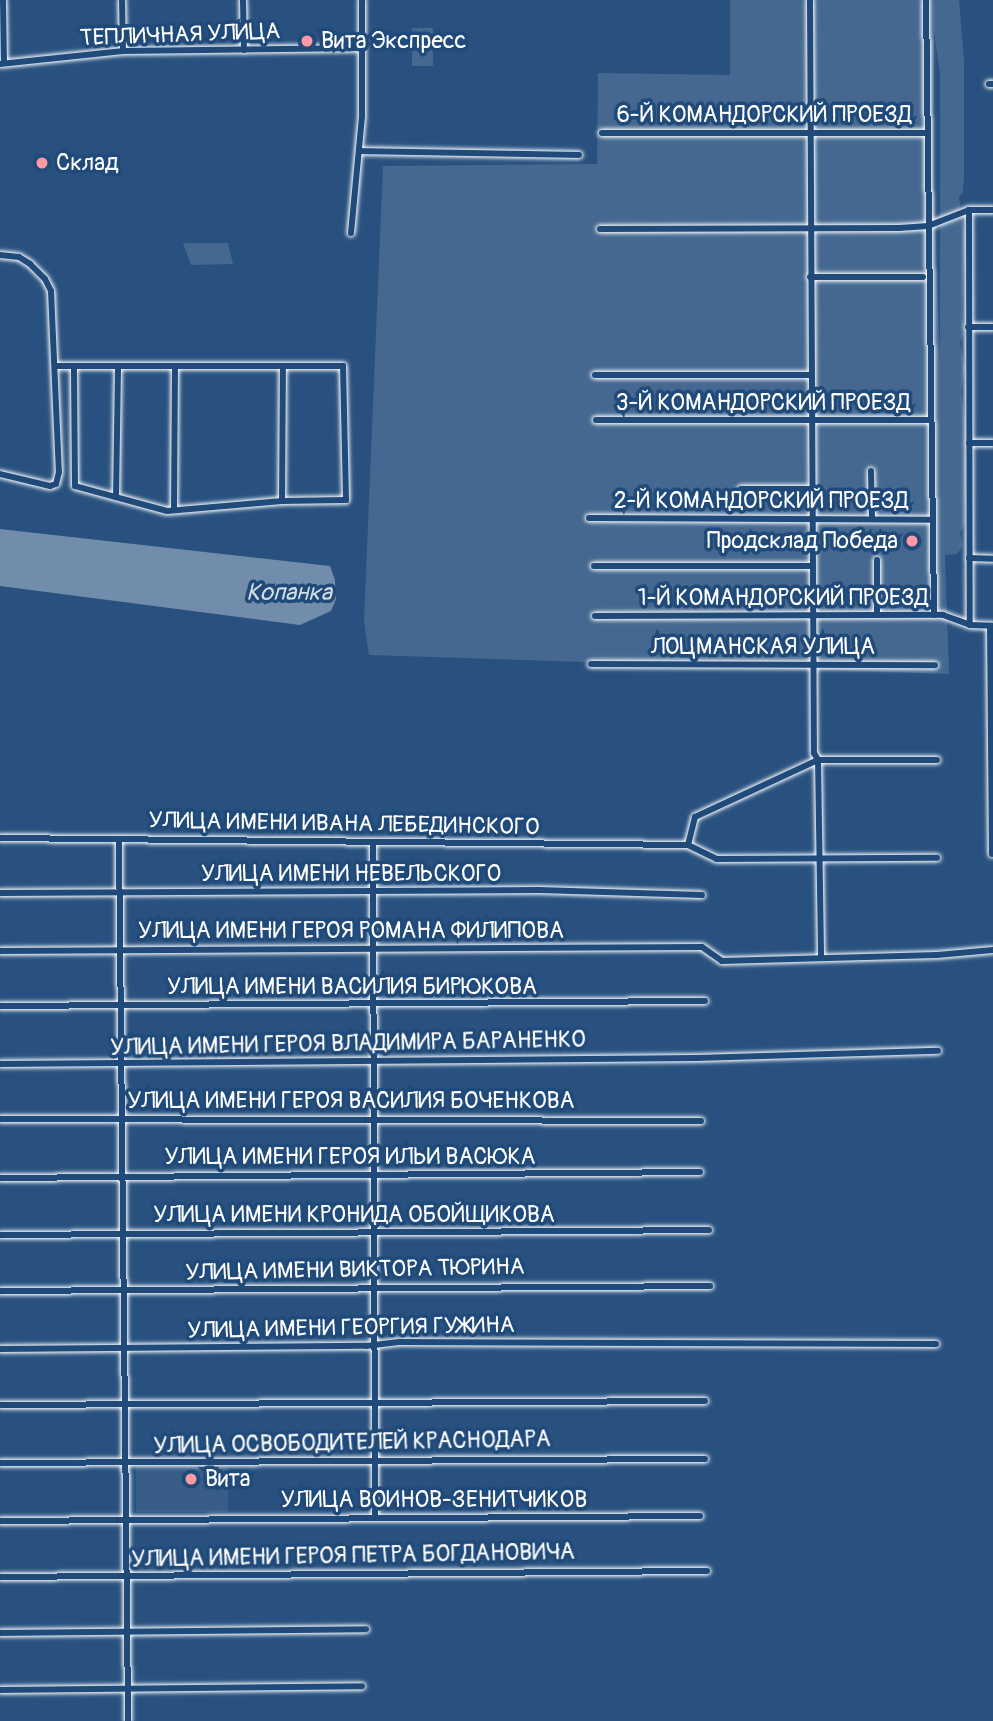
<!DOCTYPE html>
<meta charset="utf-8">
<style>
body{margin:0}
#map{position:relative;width:993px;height:1721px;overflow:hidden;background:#28517f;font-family:Pangolin,sans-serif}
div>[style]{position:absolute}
.built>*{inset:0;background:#375d88;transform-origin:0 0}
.green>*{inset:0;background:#446890;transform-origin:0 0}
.water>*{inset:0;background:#718dab}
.roads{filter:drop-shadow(0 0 2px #fff) drop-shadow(0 0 2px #fff)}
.minor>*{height:6px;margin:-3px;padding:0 3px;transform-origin:3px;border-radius:3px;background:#1f4a7a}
.dots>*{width:19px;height:19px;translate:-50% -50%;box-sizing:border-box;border:4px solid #1f4a7a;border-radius:50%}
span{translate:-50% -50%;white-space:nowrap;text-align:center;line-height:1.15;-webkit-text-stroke:7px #1f4a7a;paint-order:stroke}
.street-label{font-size:23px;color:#fff}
.poi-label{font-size:23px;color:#fff}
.left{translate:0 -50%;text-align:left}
.right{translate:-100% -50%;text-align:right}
.water-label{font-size:24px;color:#d4dde6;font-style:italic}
</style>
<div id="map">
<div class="built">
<div style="left:136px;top:1466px;width:92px;height:46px"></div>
</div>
<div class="green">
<div style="clip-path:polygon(evenodd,730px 0,959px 0,964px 61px,964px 175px,963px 192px,959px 197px,965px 237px,962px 308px,964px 334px,960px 343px,965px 368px,961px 392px,965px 419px,965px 496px,964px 525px,960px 533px,963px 546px,957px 554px,945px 555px,949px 674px,369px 655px,364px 621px,383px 166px,597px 164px,598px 73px,730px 75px,730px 0,934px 31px,940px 74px,940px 362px,933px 161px,934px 31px)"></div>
<div style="left:412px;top:28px;width:21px;height:38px"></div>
<div style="clip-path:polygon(183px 243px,228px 243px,233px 264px,191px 265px)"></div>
</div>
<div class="water">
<div style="clip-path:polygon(0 529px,330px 566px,335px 580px,336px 599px,331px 611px,300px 625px,0 586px)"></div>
</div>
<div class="roads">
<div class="minor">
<div style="left:3px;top:0;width:63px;rotate:89.1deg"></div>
<div style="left:122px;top:0;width:51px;rotate:88.9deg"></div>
<div style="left:243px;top:0;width:50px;rotate:88.9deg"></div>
<div style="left:810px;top:0;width:753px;rotate:89.7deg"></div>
<div style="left:814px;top:753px;width:8px;rotate:60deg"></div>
<div style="left:818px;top:760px;width:198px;rotate:89.1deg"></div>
<div style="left:926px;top:0;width:615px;rotate:89.25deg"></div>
<div style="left:0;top:64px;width:124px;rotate:-6deg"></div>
<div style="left:123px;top:51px;width:239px;rotate:-0.7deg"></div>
<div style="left:989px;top:84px;width:4px"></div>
<div style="left:602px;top:133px;width:325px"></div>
<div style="left:359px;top:151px;width:220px;rotate:1deg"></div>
<div style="left:969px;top:210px;width:415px;rotate:89.9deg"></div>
<div style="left:600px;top:229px;width:299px;rotate:-0.2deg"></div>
<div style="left:899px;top:228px;width:29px;rotate:-4deg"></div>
<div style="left:928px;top:226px;width:44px;rotate:-21.3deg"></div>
<div style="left:969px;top:210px;width:24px"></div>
<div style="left:351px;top:233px;width:118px;rotate:-84.6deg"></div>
<div style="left:362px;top:116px;width:116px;rotate:-90deg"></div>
<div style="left:0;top:255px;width:19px;rotate:6deg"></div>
<div style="left:19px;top:257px;width:13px;rotate:32deg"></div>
<div style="left:30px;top:264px;width:21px;rotate:45deg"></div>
<div style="left:45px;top:279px;width:13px;rotate:63deg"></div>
<div style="left:51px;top:291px;width:181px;rotate:87.5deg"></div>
<div style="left:59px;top:472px;width:12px;rotate:104deg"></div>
<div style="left:56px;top:484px;width:6px;rotate:162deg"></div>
<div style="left:50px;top:486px;width:51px;rotate:-166.5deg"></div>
<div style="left:810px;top:277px;width:113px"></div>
<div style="left:968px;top:327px;width:25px"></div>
<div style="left:55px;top:366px;width:288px"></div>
<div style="left:343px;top:366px;width:134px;rotate:88.7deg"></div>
<div style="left:346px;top:500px;width:64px;rotate:179.1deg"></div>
<div style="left:282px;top:501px;width:115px;rotate:175deg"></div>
<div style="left:167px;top:511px;width:95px;rotate:-164.8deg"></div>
<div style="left:75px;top:486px;width:119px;rotate:-90.5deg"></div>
<div style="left:595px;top:375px;width:216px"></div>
<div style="left:596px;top:420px;width:334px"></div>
<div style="left:969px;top:443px;width:24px"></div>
<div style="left:871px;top:471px;width:47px;rotate:88.8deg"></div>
<div style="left:741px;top:489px;width:71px"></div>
<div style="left:116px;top:497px;width:130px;rotate:-89.1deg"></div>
<div style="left:282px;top:501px;width:135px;rotate:-89.6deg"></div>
<div style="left:174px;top:510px;width:143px;rotate:-89.6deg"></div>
<div style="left:589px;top:518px;width:343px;rotate:0.3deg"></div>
<div style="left:969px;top:558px;width:24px;rotate:2deg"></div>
<div style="left:877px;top:560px;width:55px;rotate:90deg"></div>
<div style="left:594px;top:566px;width:218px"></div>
<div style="left:595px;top:616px;width:348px;rotate:-0.2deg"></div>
<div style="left:943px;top:615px;width:29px;rotate:20deg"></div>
<div style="left:970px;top:625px;width:23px;rotate:2deg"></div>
<div style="left:990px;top:626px;width:228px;rotate:89.5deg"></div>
<div style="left:591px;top:664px;width:344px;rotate:0.2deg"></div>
<div style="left:0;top:838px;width:688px;rotate:0.58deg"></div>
<div style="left:688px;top:845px;width:32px;rotate:26deg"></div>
<div style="left:717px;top:859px;width:220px;rotate:-0.3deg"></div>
<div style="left:119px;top:840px;width:881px;rotate:89.41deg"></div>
<div style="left:373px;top:842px;width:675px;rotate:89.83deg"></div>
<div style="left:688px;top:845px;width:29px;rotate:-76deg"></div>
<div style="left:695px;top:817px;width:136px;rotate:-24.9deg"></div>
<div style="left:818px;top:760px;width:119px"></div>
<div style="left:0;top:893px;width:539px;rotate:-0.32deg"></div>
<div style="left:539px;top:890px;width:163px;rotate:1.8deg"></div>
<div style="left:0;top:951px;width:702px;rotate:-0.33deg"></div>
<div style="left:702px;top:947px;width:24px;rotate:35deg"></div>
<div style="left:722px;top:961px;width:215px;rotate:-1.6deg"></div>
<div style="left:937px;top:955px;width:56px;rotate:-5.1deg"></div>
<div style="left:0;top:1006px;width:705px;rotate:-0.41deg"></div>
<div style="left:0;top:1064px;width:697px;rotate:-0.49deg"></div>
<div style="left:697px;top:1058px;width:241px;rotate:-1.7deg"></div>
<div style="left:0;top:1119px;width:701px;rotate:0.16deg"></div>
<div style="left:0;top:1178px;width:700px;rotate:-0.49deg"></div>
<div style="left:0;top:1235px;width:709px;rotate:-0.4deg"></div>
<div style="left:0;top:1291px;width:710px;rotate:-0.4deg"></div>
<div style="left:0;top:1349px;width:366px;rotate:-0.5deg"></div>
<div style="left:366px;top:1346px;width:35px;rotate:-7deg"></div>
<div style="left:401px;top:1342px;width:535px;rotate:0.21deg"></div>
<div style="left:0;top:1405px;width:705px;rotate:-0.33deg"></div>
<div style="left:0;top:1463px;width:705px;rotate:-0.33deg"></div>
<div style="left:0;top:1521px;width:700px;rotate:-0.41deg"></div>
<div style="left:0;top:1577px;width:707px;rotate:-0.49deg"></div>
<div style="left:0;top:1633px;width:366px;rotate:-0.6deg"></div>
<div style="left:0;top:1690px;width:362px;rotate:-0.6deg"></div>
</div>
</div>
<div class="dots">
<div style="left:307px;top:41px;background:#ff9aa2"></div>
<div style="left:42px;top:163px;background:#ff9aa2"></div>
<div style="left:912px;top:541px;background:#ff9aa2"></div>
<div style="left:191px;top:1479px;background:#ff9aa2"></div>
</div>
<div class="street-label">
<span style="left:180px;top:35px;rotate:-2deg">ТЕПЛИЧНАЯ УЛИЦА</span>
<span style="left:764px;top:115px">6-Й КОМАНДОРСКИЙ ПРОЕЗД</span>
<span style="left:763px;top:403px">3-Й КОМАНДОРСКИЙ ПРОЕЗД</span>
<span style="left:761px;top:501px">2-Й КОМАНДОРСКИЙ ПРОЕЗД</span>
<span style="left:783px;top:598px">1-Й КОМАНДОРСКИЙ ПРОЕЗД</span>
<span style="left:763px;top:647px">ЛОЦМАНСКАЯ УЛИЦА</span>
<span style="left:344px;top:824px;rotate:1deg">УЛИЦА ИМЕНИ ИВАНА ЛЕБЕДИНСКОГО</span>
<span style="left:351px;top:874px">УЛИЦА ИМЕНИ НЕВЕЛЬСКОГО</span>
<span style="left:351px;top:931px">УЛИЦА ИМЕНИ ГЕРОЯ РОМАНА ФИЛИПОВА</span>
<span style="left:352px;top:987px">УЛИЦА ИМЕНИ ВАСИЛИЯ БИРЮКОВА</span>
<span style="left:348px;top:1044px;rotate:-1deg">УЛИЦА ИМЕНИ ГЕРОЯ ВЛАДИМИРА БАРАНЕНКО</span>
<span style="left:351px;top:1101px">УЛИЦА ИМЕНИ ГЕРОЯ ВАСИЛИЯ БОЧЕНКОВА</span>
<span style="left:350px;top:1157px">УЛИЦА ИМЕНИ ГЕРОЯ ИЛЬИ ВАСЮКА</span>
<span style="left:354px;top:1215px">УЛИЦА ИМЕНИ КРОНИДА ОБОЙЩИКОВА</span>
<span style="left:355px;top:1270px;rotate:-1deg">УЛИЦА ИМЕНИ ВИКТОРА ТЮРИНА</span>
<span style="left:351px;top:1328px;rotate:-1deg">УЛИЦА ИМЕНИ ГЕОРГИЯ ГУЖИНА</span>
<span style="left:352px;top:1443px;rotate:-1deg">УЛИЦА ОСВОБОДИТЕЛЕЙ КРАСНОДАРА</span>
<span style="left:434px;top:1500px">УЛИЦА ВОИНОВ-ЗЕНИТЧИКОВ</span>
<span style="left:353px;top:1556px;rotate:-1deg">УЛИЦА ИМЕНИ ГЕРОЯ ПЕТРА БОГДАНОВИЧА</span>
</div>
<div class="poi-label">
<span class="left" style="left:321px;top:41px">Вита Экспресс</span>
<span class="left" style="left:56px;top:163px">Склад</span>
<span class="right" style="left:898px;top:541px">Продсклад Победа</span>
<span class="left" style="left:205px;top:1479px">Вита</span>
</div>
<div class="water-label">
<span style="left:289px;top:593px">Копанка</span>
</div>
</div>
